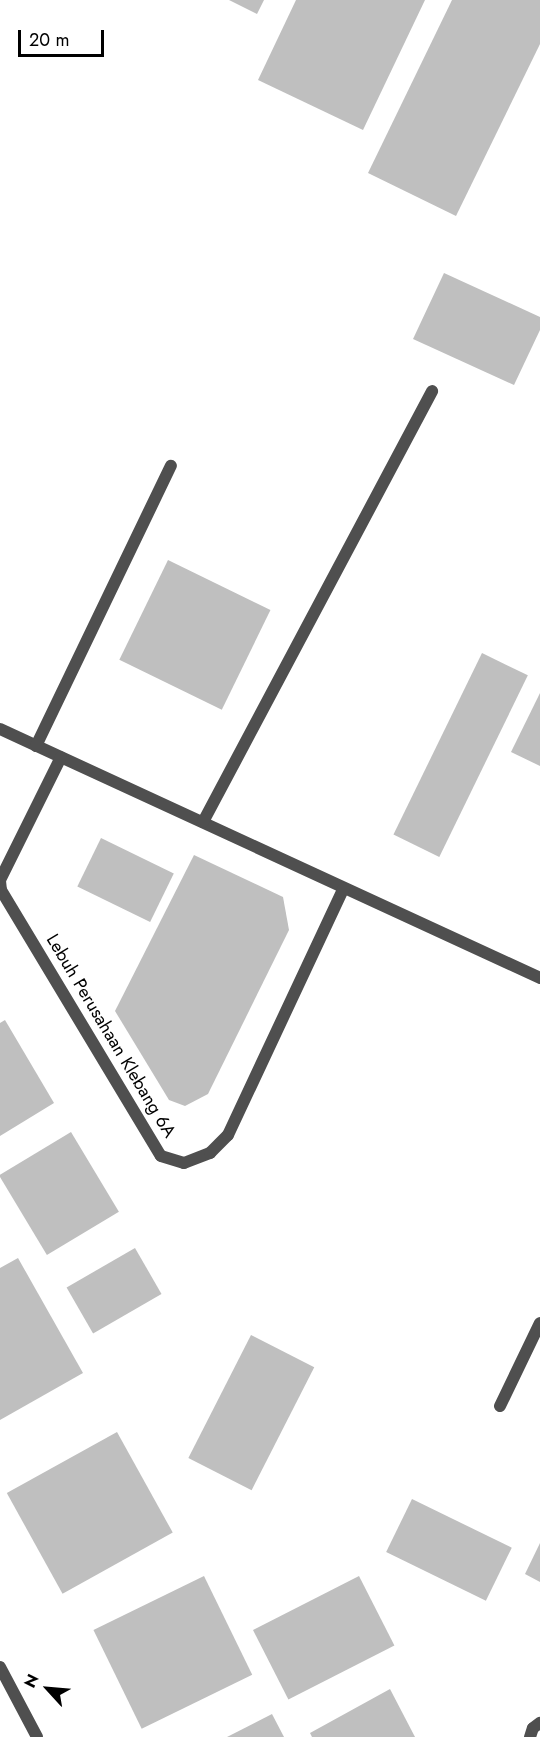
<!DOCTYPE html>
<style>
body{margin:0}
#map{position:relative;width:540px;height:1737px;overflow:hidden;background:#fff;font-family:Jost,sans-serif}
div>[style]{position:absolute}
.building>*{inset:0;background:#bfbfbf;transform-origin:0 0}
.service>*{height:12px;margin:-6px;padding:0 6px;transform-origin:6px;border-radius:6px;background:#4f4f4f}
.minor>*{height:12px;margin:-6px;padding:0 6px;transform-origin:6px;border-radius:6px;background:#4f4f4f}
span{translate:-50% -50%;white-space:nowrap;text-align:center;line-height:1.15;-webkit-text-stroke:4.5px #fff;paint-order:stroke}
.street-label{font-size:18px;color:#000}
.north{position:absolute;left:18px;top:1659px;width:60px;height:60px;-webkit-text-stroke:4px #fff;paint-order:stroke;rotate:296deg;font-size:16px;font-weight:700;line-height:24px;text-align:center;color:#000}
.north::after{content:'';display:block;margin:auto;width:21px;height:27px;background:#000;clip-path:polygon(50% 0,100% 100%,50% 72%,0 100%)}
.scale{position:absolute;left:18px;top:30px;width:86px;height:27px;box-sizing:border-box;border:3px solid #000;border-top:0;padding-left:8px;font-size:18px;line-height:21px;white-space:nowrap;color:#000;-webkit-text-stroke:4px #fff;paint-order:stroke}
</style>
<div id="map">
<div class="building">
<div style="clip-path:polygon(229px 0,264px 0,257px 14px)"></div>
<div style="clip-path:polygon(296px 0,425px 0,363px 130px,258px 80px)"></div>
<div style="clip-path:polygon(452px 0,540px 0,540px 44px,456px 216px,368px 173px)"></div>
<div style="clip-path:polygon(444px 273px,540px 317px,540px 330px,514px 385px,413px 339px)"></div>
<div style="left:168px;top:560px;width:114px;height:111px;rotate:26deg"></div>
<div style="left:482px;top:653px;width:51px;height:202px;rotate:26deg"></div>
<div style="clip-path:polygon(540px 693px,540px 766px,511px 752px)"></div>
<div style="left:101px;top:838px;width:81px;height:54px;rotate:26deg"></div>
<div style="clip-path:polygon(194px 855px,283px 897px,289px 930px,208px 1094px,185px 1106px,169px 1100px,115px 1011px)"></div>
<div style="clip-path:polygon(5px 1020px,54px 1103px,0 1136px,0 1023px)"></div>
<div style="left:71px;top:1132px;width:93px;height:84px;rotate:59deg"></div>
<div style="left:135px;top:1248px;width:53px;height:79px;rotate:60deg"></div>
<div style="clip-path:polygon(18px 1258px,83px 1373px,0 1420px,0 1268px)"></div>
<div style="left:251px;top:1335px;width:71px;height:138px;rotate:27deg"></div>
<div style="left:117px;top:1432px;width:115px;height:126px;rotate:61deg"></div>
<div style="left:412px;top:1499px;width:111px;height:59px;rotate:26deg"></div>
<div style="clip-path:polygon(540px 1543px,540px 1582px,525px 1574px)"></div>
<div style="left:204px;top:1576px;width:110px;height:123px;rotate:64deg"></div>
<div style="left:359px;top:1576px;width:78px;height:119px;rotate:63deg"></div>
<div style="clip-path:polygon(390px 1689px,415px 1737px,312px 1737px,310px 1733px)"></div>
<div style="clip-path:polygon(272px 1714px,284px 1737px,227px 1737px)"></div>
</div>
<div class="service">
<div style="left:0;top:729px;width:595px;rotate:24.75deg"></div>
<div style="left:36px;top:746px;width:311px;rotate:-64.3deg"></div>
<div style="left:203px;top:822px;width:488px;rotate:-62deg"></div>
<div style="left:0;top:880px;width:137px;rotate:-63.6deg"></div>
<div style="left:0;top:881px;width:9px;rotate:84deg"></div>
<div style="left:1px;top:890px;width:310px;rotate:59deg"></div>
<div style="left:161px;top:1156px;width:24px;rotate:17deg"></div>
<div style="left:184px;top:1163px;width:28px;rotate:-21deg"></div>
<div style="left:210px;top:1153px;width:25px;rotate:-45deg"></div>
<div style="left:228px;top:1135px;width:272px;rotate:-64.9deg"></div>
<div style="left:500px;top:1406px;width:92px;rotate:-64.3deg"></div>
<div style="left:530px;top:1737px;width:9px;rotate:-72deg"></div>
<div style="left:533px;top:1728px;width:9px;rotate:-36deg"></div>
</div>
<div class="minor">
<div style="left:0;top:1667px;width:79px;rotate:62.1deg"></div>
</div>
<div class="street-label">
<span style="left:111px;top:1036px;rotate:59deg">Lebuh Perusahaan Klebang 6A</span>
</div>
<div class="north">N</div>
<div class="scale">20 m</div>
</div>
